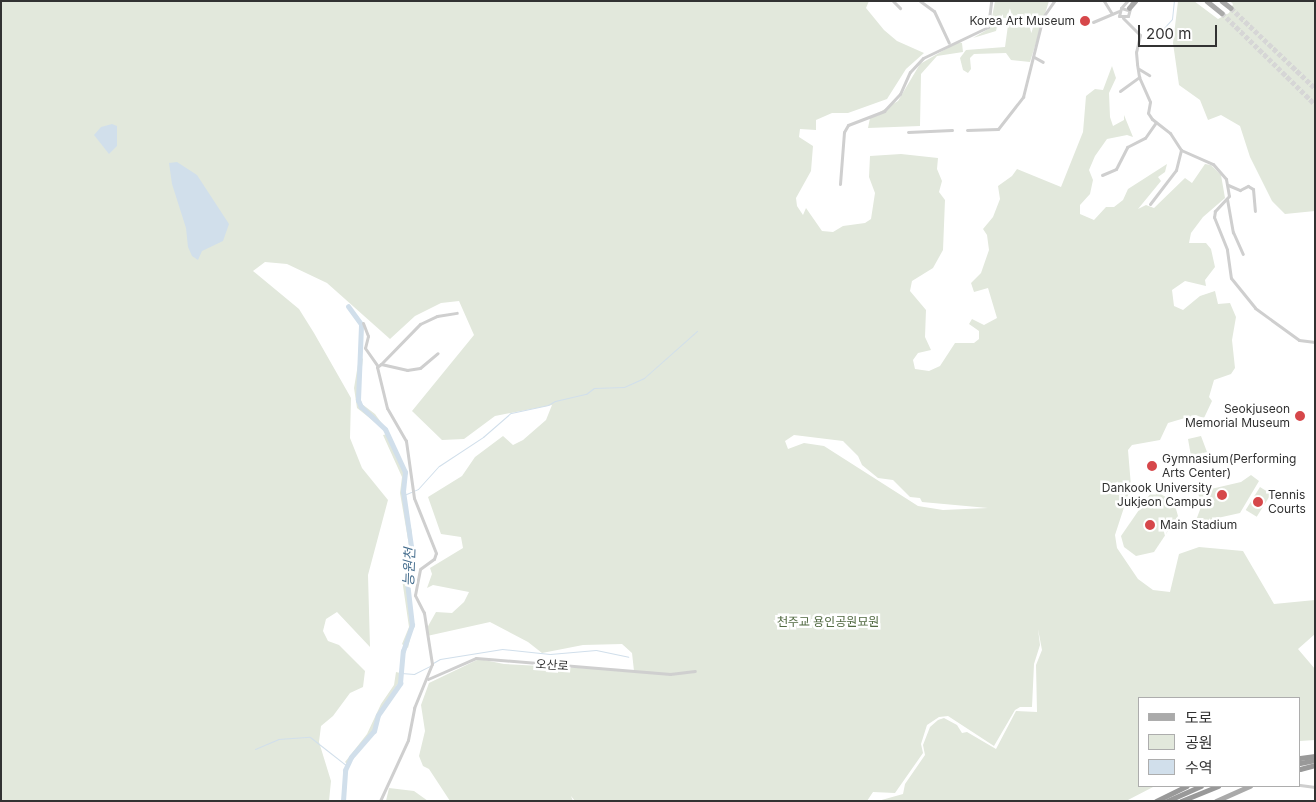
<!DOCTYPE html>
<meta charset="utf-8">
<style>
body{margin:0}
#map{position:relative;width:1316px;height:802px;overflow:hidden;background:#fff;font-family:Inter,"Noto Sans KR",sans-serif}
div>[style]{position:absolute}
.green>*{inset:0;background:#e2e8dc;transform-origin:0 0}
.water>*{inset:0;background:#d1dfeb}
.stream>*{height:1px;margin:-0.5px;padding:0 0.5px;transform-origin:0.5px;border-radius:0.5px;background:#d1dfeb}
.river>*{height:5px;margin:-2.5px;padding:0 2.5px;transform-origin:2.5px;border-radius:2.5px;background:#d1dfeb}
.major-tunnel>*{height:4.5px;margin-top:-2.25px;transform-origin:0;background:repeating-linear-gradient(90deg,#d6d6d6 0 4.5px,transparent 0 6.5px)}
.minor>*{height:3px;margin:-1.5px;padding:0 1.5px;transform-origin:1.5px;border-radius:1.5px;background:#cfcfcf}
.major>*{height:4.5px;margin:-2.25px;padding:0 2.25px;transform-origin:2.25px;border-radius:2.25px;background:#aaa}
.highway>*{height:5px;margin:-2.5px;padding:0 2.5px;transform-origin:2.5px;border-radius:2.5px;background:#999}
.dots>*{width:14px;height:14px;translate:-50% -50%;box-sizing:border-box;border:2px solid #fff;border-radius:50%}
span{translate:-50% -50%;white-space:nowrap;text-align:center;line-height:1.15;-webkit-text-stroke:5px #fff;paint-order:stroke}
.poi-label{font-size:12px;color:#323232}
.right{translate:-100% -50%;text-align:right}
.left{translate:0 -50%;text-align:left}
.park-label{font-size:12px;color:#536b43}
.street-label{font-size:12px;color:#323232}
.water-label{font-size:14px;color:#466e8e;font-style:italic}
.frame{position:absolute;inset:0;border:2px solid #323232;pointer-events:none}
.legend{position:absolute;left:1138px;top:697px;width:162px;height:90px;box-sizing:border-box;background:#fff;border:1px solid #adadad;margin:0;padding:6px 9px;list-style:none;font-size:15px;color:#323232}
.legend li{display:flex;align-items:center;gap:10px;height:25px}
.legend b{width:25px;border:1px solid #adadad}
.scale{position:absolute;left:1138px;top:25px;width:79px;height:22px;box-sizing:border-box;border:2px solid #323232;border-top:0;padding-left:6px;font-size:15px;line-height:18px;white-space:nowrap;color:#323232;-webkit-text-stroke:4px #fff;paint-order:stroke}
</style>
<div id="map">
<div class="green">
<div style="clip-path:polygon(evenodd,1px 1px,869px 1px,866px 8px,884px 30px,897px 41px,924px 53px,906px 69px,887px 99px,848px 113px,832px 113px,816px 120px,816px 130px,800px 129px,799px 137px,813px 146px,811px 171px,796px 198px,797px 206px,803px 215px,806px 208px,822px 231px,833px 232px,843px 226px,865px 223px,871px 219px,875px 193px,869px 177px,870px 156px,901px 154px,938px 158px,937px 169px,942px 181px,939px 192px,945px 200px,943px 250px,933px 268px,912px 281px,910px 291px,926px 310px,925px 337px,931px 350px,918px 353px,913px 360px,915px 369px,929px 371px,940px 366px,955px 343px,974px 343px,979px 339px,979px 331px,969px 324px,972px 319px,984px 325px,997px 318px,988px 288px,974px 292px,971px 283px,981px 273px,989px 250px,987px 235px,983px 229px,993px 217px,1000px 199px,998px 186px,1012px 176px,1017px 169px,1061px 187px,1083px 132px,1086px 96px,1095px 89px,1103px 90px,1112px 66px,1116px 78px,1109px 93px,1110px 117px,1113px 126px,1124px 120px,1124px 115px,1133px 137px,1127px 135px,1107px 139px,1095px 156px,1089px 170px,1093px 180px,1090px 194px,1080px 205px,1080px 214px,1094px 220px,1106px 207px,1114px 207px,1123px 200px,1128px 189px,1167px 164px,1165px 172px,1158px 177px,1161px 181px,1138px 209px,1146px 205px,1154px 208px,1185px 178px,1192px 183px,1205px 164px,1211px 165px,1221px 175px,1225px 198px,1203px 217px,1191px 233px,1189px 243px,1206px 243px,1211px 249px,1215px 267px,1205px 280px,1206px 286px,1185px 281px,1172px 290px,1174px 306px,1183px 310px,1200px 296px,1215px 291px,1218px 304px,1230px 303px,1236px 317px,1232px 340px,1235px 368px,1231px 374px,1214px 380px,1209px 397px,1212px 401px,1204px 418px,1195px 415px,1168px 423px,1160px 440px,1132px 445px,1128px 450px,1131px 486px,1115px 535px,1117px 548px,1138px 579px,1153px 590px,1170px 592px,1179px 554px,1199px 547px,1243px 551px,1274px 604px,1315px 600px,1315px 634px,1298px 649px,1315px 669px,1315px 740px,1300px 741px,1300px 698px,1140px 698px,1140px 786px,1155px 786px,1126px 801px,878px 801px,903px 794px,905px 784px,925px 755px,923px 745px,930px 727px,938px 720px,944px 718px,957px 725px,962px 733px,967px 732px,996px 749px,1016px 711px,1037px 712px,1036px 665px,1042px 650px,1038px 629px,1040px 645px,1034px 664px,1032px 707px,1020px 707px,1015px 710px,994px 746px,948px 716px,939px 717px,927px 725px,921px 744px,923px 753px,895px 793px,873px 792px,867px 801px,575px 801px,571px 796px,573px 801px,450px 801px,429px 769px,423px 766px,419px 756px,425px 731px,421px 705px,429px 683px,479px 659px,504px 664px,634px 671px,632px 653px,622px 644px,583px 645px,542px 653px,528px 642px,490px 622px,427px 636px,427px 628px,436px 612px,452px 613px,464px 602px,469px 592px,433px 585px,427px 588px,432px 574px,430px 568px,463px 548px,461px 537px,441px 534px,428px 497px,462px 476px,475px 457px,503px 436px,513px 445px,523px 440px,546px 420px,552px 405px,495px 416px,464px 439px,442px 440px,412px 411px,474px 335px,459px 301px,441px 303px,415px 316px,390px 339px,327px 283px,287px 264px,265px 262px,253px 271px,299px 309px,314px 333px,351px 398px,350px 438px,362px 468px,388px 500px,368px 575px,370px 647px,337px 612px,326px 619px,323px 631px,328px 641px,339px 645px,365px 671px,363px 687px,350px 693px,333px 716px,321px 726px,319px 742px,331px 781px,329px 801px,1px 801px,1px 1px,794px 435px,843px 441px,858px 456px,862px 465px,878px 478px,893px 480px,910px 497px,920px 498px,922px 502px,988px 508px,943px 510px,918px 506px,824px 446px,804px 443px,788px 449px,785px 441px,794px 435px)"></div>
<div style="clip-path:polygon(995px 1px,1049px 1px,1030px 62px,1011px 60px,1006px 53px,974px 54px,970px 58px,971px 69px,968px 73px,963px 70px,960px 58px,966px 50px,1005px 47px,1009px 18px,999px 18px,996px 31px,973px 38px,990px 28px)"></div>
<div style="clip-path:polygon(1178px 1px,1194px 1px,1218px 19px,1229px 13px,1233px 4px,1230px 1px,1315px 1px,1315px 211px,1285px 214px,1272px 201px,1250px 157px,1240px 126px,1221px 115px,1208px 120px,1200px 100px,1179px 85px,1173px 43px)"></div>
<div style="clip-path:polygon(958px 42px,962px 43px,963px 52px,937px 56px,921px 74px,920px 126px,868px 128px,870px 118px,898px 101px,920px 64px)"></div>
<div style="clip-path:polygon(359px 358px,360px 361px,363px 358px,359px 394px,362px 404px,375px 414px,386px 429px,368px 414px,386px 431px,357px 408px,354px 388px)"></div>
<div style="clip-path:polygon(388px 434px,407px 473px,405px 493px,404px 494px,406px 479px,405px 471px,396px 454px,404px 472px,402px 491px,412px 532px,411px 557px,400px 493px,402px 477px,383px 435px)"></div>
<div style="clip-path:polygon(1201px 436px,1207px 452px,1191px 456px,1188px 439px)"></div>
<div style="clip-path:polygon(1251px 475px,1259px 481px,1240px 513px,1195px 523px,1201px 507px,1198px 492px,1241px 482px)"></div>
<div style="left:1260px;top:487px;width:13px;height:27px;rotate:32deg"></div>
<div style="clip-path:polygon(1159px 493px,1174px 502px,1178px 516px,1154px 552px,1136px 556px,1124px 547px,1121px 536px,1150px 494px)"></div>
<div style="clip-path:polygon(409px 572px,407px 584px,413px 626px,408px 648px,405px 646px,410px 636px,412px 627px,404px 646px,402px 644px,409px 627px,402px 579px,405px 573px)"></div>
<div style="clip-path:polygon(396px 672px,400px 673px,399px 682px,377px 715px,373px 730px,347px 764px,345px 762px,367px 734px,381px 704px,394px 685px)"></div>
<div style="clip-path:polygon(389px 788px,414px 791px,428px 801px,386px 801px)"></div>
</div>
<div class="water">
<div style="clip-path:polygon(112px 124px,117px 126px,117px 146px,109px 154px,94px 135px,101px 127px)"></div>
<div style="clip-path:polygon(177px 162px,197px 175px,229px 224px,223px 241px,202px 251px,198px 260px,192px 256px,188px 247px,186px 228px,172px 184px,169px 163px)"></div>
</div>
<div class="stream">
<div style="left:1163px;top:29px;width:13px;rotate:-48deg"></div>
<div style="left:1172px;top:19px;width:18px;rotate:-84deg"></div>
<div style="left:404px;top:495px;width:15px;rotate:-23deg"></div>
<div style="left:418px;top:489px;width:31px;rotate:-48deg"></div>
<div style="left:439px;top:466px;width:53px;rotate:-33.4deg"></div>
<div style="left:483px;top:437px;width:37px;rotate:-41deg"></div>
<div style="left:511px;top:413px;width:38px;rotate:-12deg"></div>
<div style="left:548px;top:405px;width:8px;rotate:-30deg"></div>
<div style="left:555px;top:401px;width:32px;rotate:-13deg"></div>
<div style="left:586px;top:394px;width:10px;rotate:-37deg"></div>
<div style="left:594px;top:388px;width:30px;rotate:-2deg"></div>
<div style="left:624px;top:387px;width:22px;rotate:-24deg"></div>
<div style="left:644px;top:378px;width:71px;rotate:-41.6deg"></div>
<div style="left:433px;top:663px;width:8px;rotate:-30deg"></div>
<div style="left:440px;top:659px;width:63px;rotate:-9.2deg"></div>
<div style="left:502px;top:649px;width:48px;rotate:5.9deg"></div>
<div style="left:550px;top:654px;width:46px;rotate:-5deg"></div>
<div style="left:596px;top:650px;width:33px;rotate:12deg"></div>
<div style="left:401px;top:673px;width:13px;rotate:4deg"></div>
<div style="left:414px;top:674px;width:18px;rotate:-27deg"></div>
<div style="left:255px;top:749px;width:25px;rotate:-23deg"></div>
<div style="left:278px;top:739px;width:32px;rotate:-4deg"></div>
<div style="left:310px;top:737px;width:47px;rotate:38.1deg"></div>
</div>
<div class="river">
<div style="left:343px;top:801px;width:31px;rotate:-86deg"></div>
<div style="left:345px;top:770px;width:14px;rotate:-65deg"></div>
<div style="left:351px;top:757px;width:35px;rotate:-49deg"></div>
<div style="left:374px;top:731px;width:16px;rotate:-76deg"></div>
<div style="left:378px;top:715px;width:39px;rotate:-55deg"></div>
<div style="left:400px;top:683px;width:32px;rotate:-85deg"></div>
<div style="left:403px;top:651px;width:28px;rotate:-71deg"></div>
<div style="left:412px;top:625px;width:43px;rotate:-96.6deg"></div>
<div style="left:407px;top:582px;width:36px;rotate:-84deg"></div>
<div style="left:411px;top:546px;width:56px;rotate:-98.3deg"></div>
<div style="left:403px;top:491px;width:19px;rotate:-84deg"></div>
<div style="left:405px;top:472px;width:47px;rotate:-114.9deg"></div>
<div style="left:385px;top:429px;width:33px;rotate:-137deg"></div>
<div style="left:361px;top:407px;width:8px;rotate:-113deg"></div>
<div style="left:358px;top:400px;width:76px;rotate:-87.7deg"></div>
<div style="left:361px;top:324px;width:22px;rotate:-126deg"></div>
</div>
<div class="major-tunnel">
<div style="left:1231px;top:8px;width:116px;rotate:43.6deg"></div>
<div style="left:1222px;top:13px;width:130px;rotate:44.4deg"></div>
</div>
<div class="minor">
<div style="left:893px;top:1px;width:10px;rotate:45deg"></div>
<div style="left:920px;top:1px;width:17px;rotate:36deg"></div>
<div style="left:934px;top:11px;width:35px;rotate:65deg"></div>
<div style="left:1104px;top:1px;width:15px;rotate:58deg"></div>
<div style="left:1121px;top:8px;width:9px;rotate:-49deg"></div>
<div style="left:1128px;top:10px;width:7px;rotate:-164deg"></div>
<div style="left:1121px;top:8px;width:8px;rotate:104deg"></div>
<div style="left:1119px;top:16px;width:9px"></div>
<div style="left:1128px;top:16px;width:16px;rotate:-75deg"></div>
<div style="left:1123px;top:18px;width:24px;rotate:45deg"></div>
<div style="left:1140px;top:35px;width:17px;rotate:103deg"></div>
<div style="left:1136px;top:52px;width:12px;rotate:85deg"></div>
<div style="left:1137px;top:64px;width:13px;rotate:81deg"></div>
<div style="left:1139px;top:77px;width:27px;rotate:66deg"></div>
<div style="left:1150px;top:102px;width:11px;rotate:100deg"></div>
<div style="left:1148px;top:113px;width:7px;rotate:56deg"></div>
<div style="left:1152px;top:119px;width:23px;rotate:38deg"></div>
<div style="left:1170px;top:133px;width:20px;rotate:57deg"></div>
<div style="left:1181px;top:150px;width:35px;rotate:24deg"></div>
<div style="left:1213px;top:164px;width:20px;rotate:49deg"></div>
<div style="left:1226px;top:179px;width:17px;rotate:80deg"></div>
<div style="left:1229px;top:196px;width:21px;rotate:133deg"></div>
<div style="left:1215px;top:211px;width:6px;rotate:99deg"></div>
<div style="left:1214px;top:217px;width:35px;rotate:68deg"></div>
<div style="left:1227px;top:250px;width:28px;rotate:82deg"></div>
<div style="left:1231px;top:278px;width:38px;rotate:51deg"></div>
<div style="left:1255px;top:308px;width:54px;rotate:36deg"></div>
<div style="left:1299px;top:340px;width:16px;rotate:7deg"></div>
<div style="left:1093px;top:22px;width:28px;rotate:-23deg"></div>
<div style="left:1034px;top:57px;width:10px;rotate:29deg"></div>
<div style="left:1139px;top:69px;width:12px;rotate:31deg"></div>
<div style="left:1120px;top:91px;width:24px;rotate:-36deg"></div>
<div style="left:967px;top:130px;width:31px;rotate:-2deg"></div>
<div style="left:998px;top:129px;width:41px;rotate:-52deg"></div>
<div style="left:1023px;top:97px;width:82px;rotate:-76deg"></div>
<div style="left:1043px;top:17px;width:19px;rotate:-55deg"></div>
<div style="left:908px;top:132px;width:44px;rotate:-2.6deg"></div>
<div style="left:1102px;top:175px;width:15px;rotate:-23deg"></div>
<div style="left:1116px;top:169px;width:25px;rotate:-63deg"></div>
<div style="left:1127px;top:147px;width:20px;rotate:-27deg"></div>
<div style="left:1145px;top:138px;width:19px;rotate:-55deg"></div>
<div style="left:840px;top:184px;width:52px;rotate:-85.6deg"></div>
<div style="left:844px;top:132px;width:8px;rotate:-60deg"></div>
<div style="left:848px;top:125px;width:39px;rotate:-21deg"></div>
<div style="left:884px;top:111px;width:23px;rotate:-47deg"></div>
<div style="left:900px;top:94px;width:24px;rotate:-66deg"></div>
<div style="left:910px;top:72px;width:19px;rotate:-47deg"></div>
<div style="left:923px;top:58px;width:72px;rotate:-25.5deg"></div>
<div style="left:988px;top:27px;width:26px;rotate:-83deg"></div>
<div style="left:1228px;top:185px;width:13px;rotate:23deg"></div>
<div style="left:1240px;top:190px;width:9px;rotate:-27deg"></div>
<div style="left:1248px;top:186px;width:6px;rotate:31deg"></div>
<div style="left:1253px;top:189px;width:22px;rotate:85deg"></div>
<div style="left:1227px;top:199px;width:34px;rotate:80deg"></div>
<div style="left:1233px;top:232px;width:24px;rotate:66deg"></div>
<div style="left:1150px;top:204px;width:43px;rotate:-52.6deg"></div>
<div style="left:1176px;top:170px;width:21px;rotate:-76deg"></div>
<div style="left:363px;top:323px;width:14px;rotate:69deg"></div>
<div style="left:368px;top:336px;width:12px;rotate:104deg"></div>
<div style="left:365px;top:348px;width:21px;rotate:55deg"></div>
<div style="left:381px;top:364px;width:56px;rotate:-45.7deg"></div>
<div style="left:420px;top:324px;width:19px;rotate:-25deg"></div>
<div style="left:437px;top:316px;width:20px;rotate:-9deg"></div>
<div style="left:428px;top:679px;width:52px;rotate:-23.6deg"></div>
<div style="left:476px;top:658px;width:195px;rotate:4.7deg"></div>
<div style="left:670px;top:674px;width:25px;rotate:-7deg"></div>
<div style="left:1300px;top:785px;width:15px;rotate:8deg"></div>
<div style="left:380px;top:801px;width:67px;rotate:-65.3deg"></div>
<div style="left:408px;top:740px;width:33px;rotate:-79deg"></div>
<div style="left:414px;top:708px;width:48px;rotate:-67.8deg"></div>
<div style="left:432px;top:664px;width:52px;rotate:-98.9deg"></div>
<div style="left:424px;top:613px;width:20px;rotate:-117deg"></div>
<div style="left:415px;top:595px;width:26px;rotate:-79deg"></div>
<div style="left:420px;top:569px;width:17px;rotate:-36deg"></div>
<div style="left:434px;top:559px;width:6px;rotate:-72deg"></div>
<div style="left:436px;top:553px;width:59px;rotate:-111.8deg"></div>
<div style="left:414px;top:498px;width:58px;rotate:-98deg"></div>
<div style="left:406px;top:441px;width:38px;rotate:-120deg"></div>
<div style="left:387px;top:408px;width:42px;rotate:-103.7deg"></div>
<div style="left:377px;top:367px;width:5px;rotate:-37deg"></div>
<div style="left:381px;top:364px;width:27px;rotate:13deg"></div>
<div style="left:407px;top:370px;width:13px;rotate:-9deg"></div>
<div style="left:420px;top:368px;width:23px;rotate:-40deg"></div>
</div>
<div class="major">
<div style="left:1207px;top:1px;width:19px;rotate:39deg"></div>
<div style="left:1222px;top:1px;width:11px;rotate:38deg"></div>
<div style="left:1129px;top:8px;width:9px;rotate:-49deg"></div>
<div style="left:1216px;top:801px;width:37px;rotate:-24deg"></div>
</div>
<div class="highway">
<div style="left:1300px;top:758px;width:15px;rotate:-8deg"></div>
<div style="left:1300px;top:763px;width:15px;rotate:-11deg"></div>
<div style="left:1300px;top:769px;width:16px;rotate:-15deg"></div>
<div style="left:1156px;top:801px;width:34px;rotate:-26deg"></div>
<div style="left:1167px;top:801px;width:37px;rotate:-24deg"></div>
<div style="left:1181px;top:801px;width:40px;rotate:-22deg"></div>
</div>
<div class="dots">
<div style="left:1085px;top:21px;background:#d6474a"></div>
<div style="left:1300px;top:416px;background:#d6474a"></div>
<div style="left:1152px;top:466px;background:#d6474a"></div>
<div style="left:1222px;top:495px;background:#d6474a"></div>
<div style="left:1258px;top:502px;background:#d6474a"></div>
<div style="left:1150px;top:525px;background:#d6474a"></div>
</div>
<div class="poi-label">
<span class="right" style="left:1075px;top:21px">Korea Art Museum</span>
<span class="right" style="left:1290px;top:416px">Seokjuseon<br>Memorial Museum</span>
<span class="left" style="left:1162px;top:466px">Gymnasium(Performing<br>Arts Center)</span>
<span class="right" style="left:1212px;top:495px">Dankook University<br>Jukjeon Campus</span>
<span class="left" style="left:1268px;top:502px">Tennis<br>Courts</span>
<span class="left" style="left:1160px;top:525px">Main Stadium</span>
</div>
<div class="park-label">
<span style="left:828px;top:622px">천주교 용인공원묘원</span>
</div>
<div class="street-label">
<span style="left:552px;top:665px;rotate:4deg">오산로</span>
</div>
<div class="water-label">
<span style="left:409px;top:567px;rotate:-88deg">능원천</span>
</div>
<div class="frame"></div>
<ul class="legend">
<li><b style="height:6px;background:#aaa"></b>도로</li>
<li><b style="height:14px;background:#e2e8dc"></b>공원</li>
<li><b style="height:14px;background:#d1dfeb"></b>수역</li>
</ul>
<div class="scale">200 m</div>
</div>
